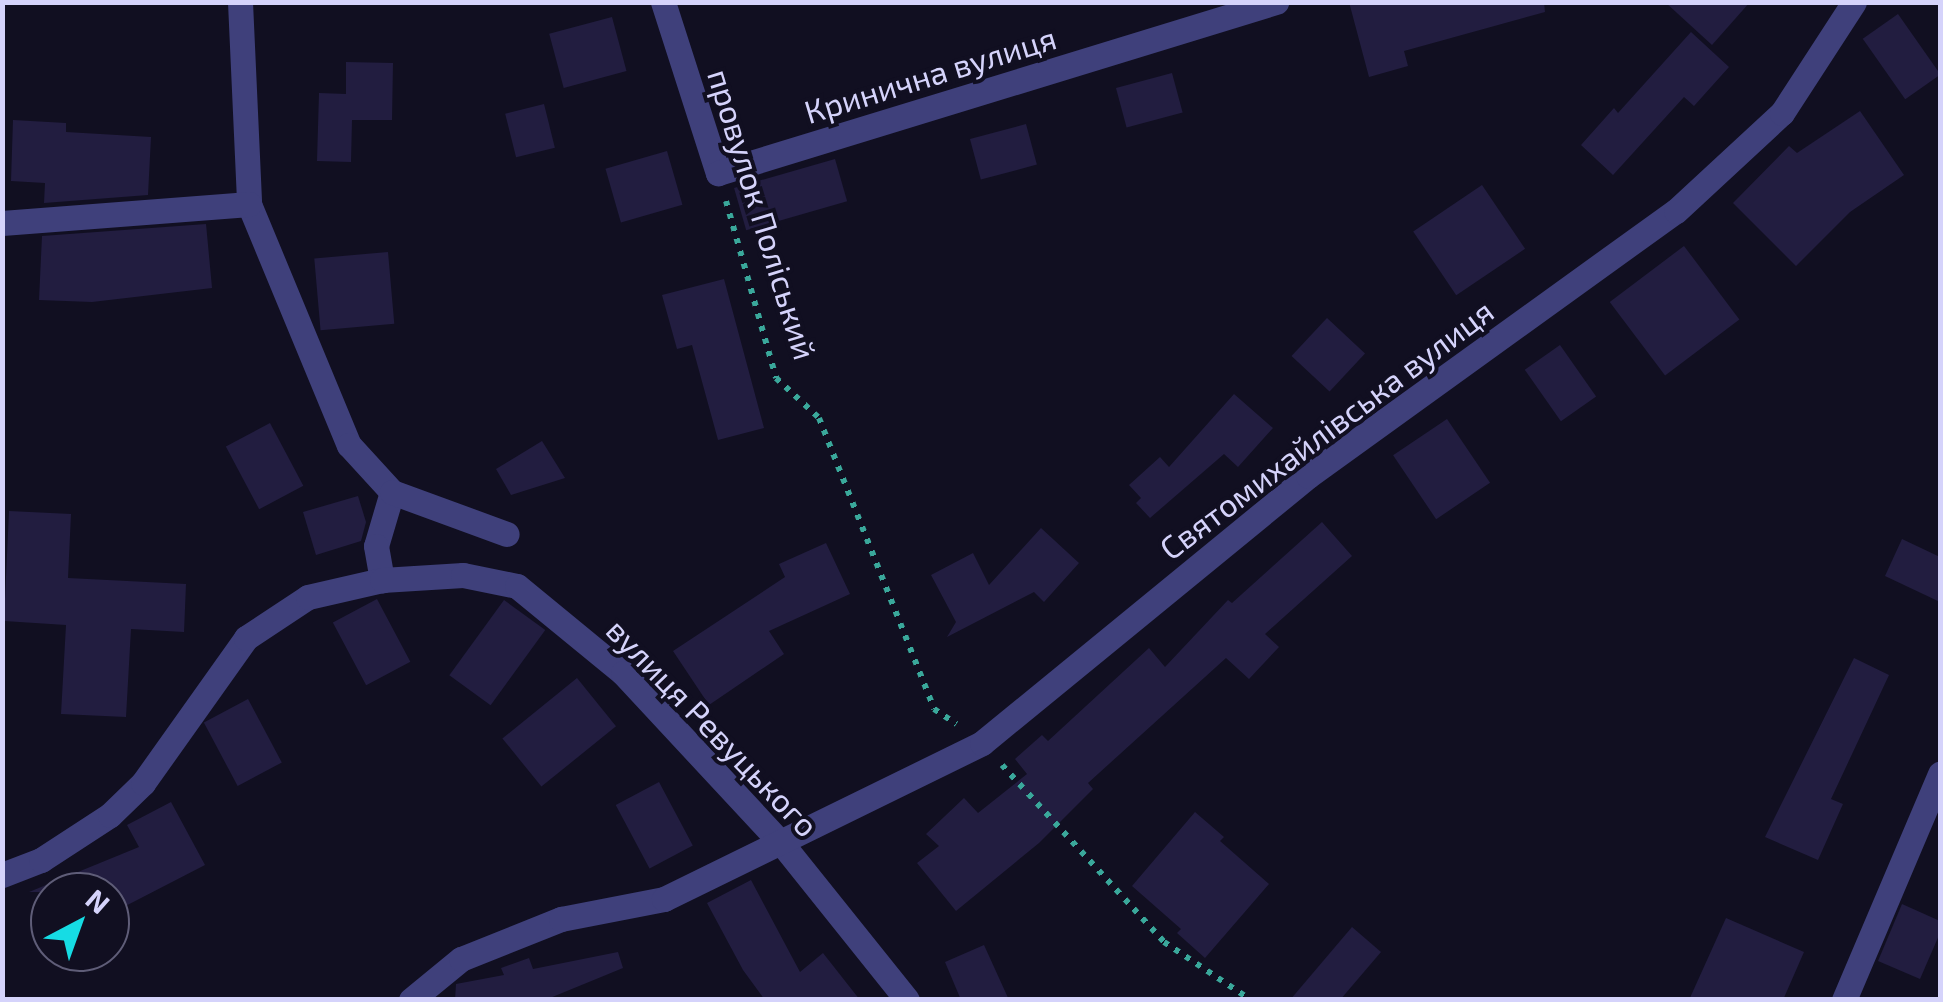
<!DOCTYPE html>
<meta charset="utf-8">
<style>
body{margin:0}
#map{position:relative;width:1943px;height:1002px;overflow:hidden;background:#110f21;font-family:"Exo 2",sans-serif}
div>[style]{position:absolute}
.building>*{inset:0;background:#221d40;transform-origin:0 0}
.path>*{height:6px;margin-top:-3px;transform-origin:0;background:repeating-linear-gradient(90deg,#3aa89b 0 5px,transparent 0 13px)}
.minor>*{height:25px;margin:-12.5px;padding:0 12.5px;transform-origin:12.5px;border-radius:12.5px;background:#3f407b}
span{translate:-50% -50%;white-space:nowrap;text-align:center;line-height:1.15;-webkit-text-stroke:8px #110f21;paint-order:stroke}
.street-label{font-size:32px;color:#d5d3fb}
.frame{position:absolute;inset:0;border:5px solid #d5d3fb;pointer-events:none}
.north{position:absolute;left:30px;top:872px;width:100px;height:100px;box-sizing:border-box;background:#110f21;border:2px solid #5f5d78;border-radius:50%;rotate:41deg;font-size:28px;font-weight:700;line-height:40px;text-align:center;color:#d5d3fb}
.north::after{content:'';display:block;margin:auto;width:35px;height:45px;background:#16dce4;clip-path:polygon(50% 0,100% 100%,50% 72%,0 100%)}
</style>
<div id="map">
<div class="building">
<div style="clip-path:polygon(1349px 2px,1544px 2px,1545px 12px,1404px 51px,1408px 66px,1369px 77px)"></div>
<div style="clip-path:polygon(1665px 2px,1750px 2px,1712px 45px)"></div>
<div style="left:1898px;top:14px;width:74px;height:43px;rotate:55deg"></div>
<div style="left:612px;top:17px;width:56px;height:65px;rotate:75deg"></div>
<div style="clip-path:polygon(1691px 32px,1729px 67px,1694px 106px,1684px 97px,1613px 175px,1581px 145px,1614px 108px,1618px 113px)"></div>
<div style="clip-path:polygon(346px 62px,393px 63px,392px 120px,352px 120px,351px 162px,317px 161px,319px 93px,346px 94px)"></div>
<div style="left:1172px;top:73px;width:41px;height:58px;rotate:75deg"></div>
<div style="left:544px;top:104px;width:45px;height:40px;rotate:76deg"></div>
<div style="clip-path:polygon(1860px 111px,1904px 175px,1850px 212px,1796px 266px,1733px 203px,1789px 146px,1797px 153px)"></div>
<div style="clip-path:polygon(13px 120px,66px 123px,66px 132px,151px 137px,148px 195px,44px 203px,45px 183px,11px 181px)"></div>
<div style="left:1026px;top:124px;width:42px;height:58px;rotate:75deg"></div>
<div style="left:667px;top:151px;width:56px;height:64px;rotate:74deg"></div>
<div style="left:835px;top:159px;width:44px;height:105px;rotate:74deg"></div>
<div style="left:1482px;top:185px;width:77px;height:83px;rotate:56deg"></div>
<div style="clip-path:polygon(206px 224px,212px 288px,92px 302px,39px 300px,42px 236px)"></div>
<div style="left:1684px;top:246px;width:92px;height:93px;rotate:53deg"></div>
<div style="left:388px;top:252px;width:72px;height:74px;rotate:85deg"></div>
<div style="clip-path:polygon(724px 279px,764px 428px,718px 440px,692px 345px,677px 349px,662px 295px)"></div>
<div style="left:1327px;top:318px;width:52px;height:52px;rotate:43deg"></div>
<div style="left:1560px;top:345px;width:63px;height:43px;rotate:55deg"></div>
<div style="clip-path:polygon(1234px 394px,1273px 428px,1238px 467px,1224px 454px,1150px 518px,1136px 503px,1141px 498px,1129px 485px,1160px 457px,1169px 467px)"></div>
<div style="left:1447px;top:419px;width:77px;height:65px;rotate:56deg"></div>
<div style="left:270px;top:423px;width:71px;height:50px;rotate:62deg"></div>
<div style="clip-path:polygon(542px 441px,565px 478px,511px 495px,496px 469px)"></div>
<div style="clip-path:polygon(358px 496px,366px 522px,361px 541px,316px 555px,303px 512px)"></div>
<div style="clip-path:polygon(9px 511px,71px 514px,68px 578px,186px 584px,184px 632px,131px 629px,126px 717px,61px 714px,66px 625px,4px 621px)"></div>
<div style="clip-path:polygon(1322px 522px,1352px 556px,1265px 634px,1279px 647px,1249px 679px,1226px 658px,1088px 783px,1093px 789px,1039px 843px,956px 911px,917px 863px,939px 846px,926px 834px,964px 798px,978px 813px,1027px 774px,1015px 759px,1042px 735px,1048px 741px,1149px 648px,1165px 667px,1228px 600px,1232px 603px)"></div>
<div style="clip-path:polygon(1041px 528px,1079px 563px,1044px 602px,1034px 592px,947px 637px,956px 622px,931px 575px,973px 553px,989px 585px)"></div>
<div style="clip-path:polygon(1902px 539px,1940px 557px,1940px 602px,1885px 576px)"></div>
<div style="clip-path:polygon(826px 543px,850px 594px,769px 631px,784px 654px,709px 705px,673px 651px,785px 577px,779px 564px)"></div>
<div style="left:377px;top:599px;width:71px;height:50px;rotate:62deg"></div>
<div style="left:504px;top:600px;width:51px;height:93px;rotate:36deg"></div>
<div style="clip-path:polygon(1854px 658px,1889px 675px,1831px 799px,1843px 804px,1818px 860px,1765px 837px)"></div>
<div style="left:577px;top:678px;width:62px;height:96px;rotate:51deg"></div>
<div style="left:248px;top:699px;width:72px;height:50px;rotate:62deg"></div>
<div style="left:659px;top:782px;width:72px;height:49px;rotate:62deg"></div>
<div style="clip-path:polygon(171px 802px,205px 865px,110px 914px,110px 892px,29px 892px,139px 847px,127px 825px)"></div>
<div style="clip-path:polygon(1195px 812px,1224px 837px,1220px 841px,1269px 884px,1205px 958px,1177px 933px,1181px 929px,1132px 886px)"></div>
<div style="clip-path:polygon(751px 880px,800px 972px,823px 953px,860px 1000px,765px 1000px,743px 970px,707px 903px)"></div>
<div style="clip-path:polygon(1902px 904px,1940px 921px,1940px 933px,1920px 979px,1878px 961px)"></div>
<div style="clip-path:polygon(1726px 918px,1804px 952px,1783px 1000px,1689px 1000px)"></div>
<div style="clip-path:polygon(1352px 927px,1381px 952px,1340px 1000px,1290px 1000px)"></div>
<div style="clip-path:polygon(984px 945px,1009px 1000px,961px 1000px,945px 962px)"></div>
<div style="clip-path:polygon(618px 952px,623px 968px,545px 1000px,455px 1000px,456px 984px,504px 975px,501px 968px,529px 958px,533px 969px)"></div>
</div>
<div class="path">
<div style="left:726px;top:201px;width:184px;rotate:74.2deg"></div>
<div style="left:776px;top:378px;width:59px;rotate:42.9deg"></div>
<div style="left:819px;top:418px;width:313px;rotate:68.4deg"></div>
<div style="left:934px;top:709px;width:27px;rotate:34deg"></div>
<div style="left:1002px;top:765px;width:240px;rotate:47.5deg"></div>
<div style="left:1164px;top:942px;width:105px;rotate:33.7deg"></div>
</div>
<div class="minor">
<div style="left:240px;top:2px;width:202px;rotate:87.4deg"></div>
<div style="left:249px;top:204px;width:261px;rotate:67.5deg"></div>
<div style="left:349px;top:445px;width:64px;rotate:47.5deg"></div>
<div style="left:392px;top:492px;width:56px;rotate:106.5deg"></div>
<div style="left:376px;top:546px;width:35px;rotate:80deg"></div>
<div style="left:663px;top:2px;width:180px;rotate:72.2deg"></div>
<div style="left:718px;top:173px;width:584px;rotate:-17.04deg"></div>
<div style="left:2px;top:223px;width:248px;rotate:-4.4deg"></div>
<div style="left:392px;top:492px;width:122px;rotate:20.1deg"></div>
<div style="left:2px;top:875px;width:42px;rotate:-21deg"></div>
<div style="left:41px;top:860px;width:82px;rotate:-33.1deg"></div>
<div style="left:110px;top:815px;width:46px;rotate:-44.1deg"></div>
<div style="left:143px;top:783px;width:178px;rotate:-54.6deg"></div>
<div style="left:246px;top:638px;width:74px;rotate:-33.5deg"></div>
<div style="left:308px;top:597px;width:76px;rotate:-12.9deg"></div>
<div style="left:382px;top:580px;width:81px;rotate:-3.5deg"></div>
<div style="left:463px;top:575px;width:55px;rotate:11.5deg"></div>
<div style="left:517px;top:586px;width:137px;rotate:39.4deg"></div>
<div style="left:623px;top:673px;width:235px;rotate:47.1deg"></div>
<div style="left:783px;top:845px;width:198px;rotate:51.3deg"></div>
<div style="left:411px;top:1000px;width:65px;rotate:-39.4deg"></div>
<div style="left:461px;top:959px;width:108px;rotate:-21.8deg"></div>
<div style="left:561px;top:919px;width:105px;rotate:-11deg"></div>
<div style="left:664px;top:899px;width:354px;rotate:-26.1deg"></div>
<div style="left:982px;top:743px;width:421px;rotate:-39.3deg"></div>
<div style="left:1308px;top:476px;width:453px;rotate:-35.8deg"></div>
<div style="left:1676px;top:211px;width:144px;rotate:-42.8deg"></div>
<div style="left:1782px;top:113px;width:132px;rotate:-57deg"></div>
<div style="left:1844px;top:1000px;width:246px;rotate:-67deg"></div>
</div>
<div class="street-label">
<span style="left:930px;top:74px;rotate:-17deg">Кринична вулиця</span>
<span style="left:763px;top:214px;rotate:73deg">провулок Поліський</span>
<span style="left:1326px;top:429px;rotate:-37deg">Святомихайлівська вулиця</span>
<span style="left:713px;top:727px;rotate:46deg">вулиця Ревуцького</span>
</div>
<div class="frame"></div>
<div class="north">N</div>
</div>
